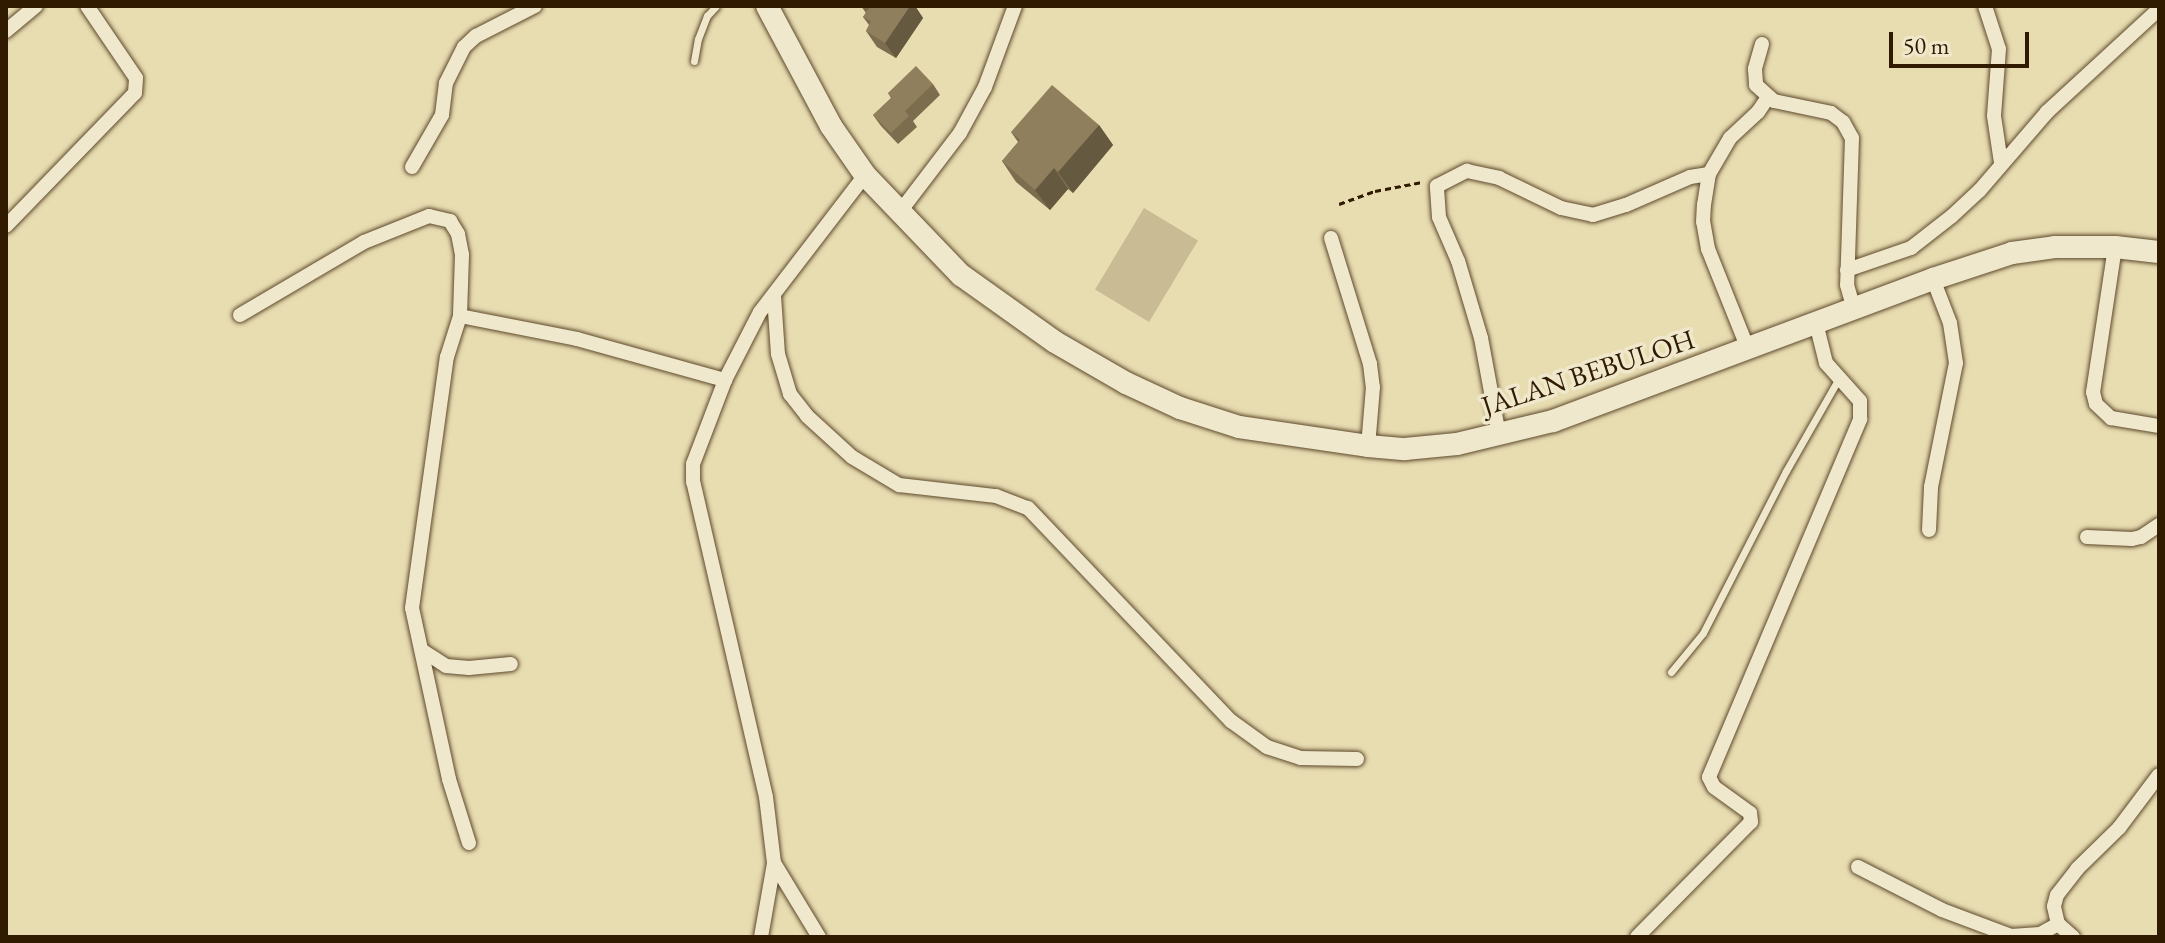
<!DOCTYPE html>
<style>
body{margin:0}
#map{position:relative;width:2165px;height:943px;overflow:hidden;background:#e8dcb1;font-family:"EB Garamond",serif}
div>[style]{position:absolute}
.green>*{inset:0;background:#c9bb93;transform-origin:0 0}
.path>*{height:3px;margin-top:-1.5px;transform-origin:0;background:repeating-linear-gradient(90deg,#301a00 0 6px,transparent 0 10px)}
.roads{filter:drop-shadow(0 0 2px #5e4a2c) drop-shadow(0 0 2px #5e4a2c)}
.lane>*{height:7px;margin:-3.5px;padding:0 3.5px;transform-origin:3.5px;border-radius:3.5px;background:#f0e8cc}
.street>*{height:14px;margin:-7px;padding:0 7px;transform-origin:7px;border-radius:7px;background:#f0e8cc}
.secondary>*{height:22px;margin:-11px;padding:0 11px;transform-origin:11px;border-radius:11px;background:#f0e8cc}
.wall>*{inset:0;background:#7c6d4f}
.shaded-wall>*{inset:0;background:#655940}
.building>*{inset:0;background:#907f5c}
span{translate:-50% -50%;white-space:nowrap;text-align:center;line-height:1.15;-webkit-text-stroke:7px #f0e8cc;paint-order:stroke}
.street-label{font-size:28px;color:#301a00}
.frame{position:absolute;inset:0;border:8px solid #301a00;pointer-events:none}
.scale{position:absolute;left:1889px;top:32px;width:140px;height:36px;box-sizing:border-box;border:4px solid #301a00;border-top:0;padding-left:10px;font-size:24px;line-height:28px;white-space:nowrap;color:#301a00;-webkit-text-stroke:6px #f0e8cc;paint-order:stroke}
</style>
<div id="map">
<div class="green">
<div style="left:1144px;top:208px;width:63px;height:95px;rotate:31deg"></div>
</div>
<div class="path">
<div style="left:1339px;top:204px;width:38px;rotate:-20deg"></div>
<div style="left:1375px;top:191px;width:48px;rotate:-10.8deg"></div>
</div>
<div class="roads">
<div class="lane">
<div style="left:694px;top:61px;width:22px;rotate:-80deg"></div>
<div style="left:698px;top:39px;width:25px;rotate:-69deg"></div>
<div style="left:707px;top:16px;width:13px;rotate:-48deg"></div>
<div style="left:1671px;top:672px;width:50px;rotate:-50.6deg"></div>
<div style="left:1703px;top:633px;width:182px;rotate:-62.9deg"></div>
<div style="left:1786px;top:471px;width:105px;rotate:-60.3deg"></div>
</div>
<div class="street">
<div style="left:1985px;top:6px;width:45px;rotate:72deg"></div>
<div style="left:1999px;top:49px;width:67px;rotate:94.3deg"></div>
<div style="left:1994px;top:116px;width:48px;rotate:81.5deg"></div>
<div style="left:6px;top:31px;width:39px;rotate:-40deg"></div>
<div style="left:1762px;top:44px;width:26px;rotate:106deg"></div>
<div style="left:1755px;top:69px;width:16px;rotate:86deg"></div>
<div style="left:1756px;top:85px;width:24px;rotate:42deg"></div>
<div style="left:1774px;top:101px;width:58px;rotate:11.9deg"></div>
<div style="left:1831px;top:113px;width:15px;rotate:37deg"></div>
<div style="left:1843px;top:122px;width:18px;rotate:61deg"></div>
<div style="left:1852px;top:138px;width:147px;rotate:91.9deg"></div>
<div style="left:1847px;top:285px;width:25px;rotate:74deg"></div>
<div style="left:412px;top:167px;width:60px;rotate:-60deg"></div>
<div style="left:442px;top:115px;width:32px;rotate:-83deg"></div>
<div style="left:446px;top:83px;width:40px;rotate:-63.4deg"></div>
<div style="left:464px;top:47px;width:16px;rotate:-43deg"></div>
<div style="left:476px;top:36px;width:66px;rotate:-27deg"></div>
<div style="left:899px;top:213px;width:101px;rotate:-52.7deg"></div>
<div style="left:960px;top:133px;width:52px;rotate:-61.5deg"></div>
<div style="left:985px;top:87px;width:86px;rotate:-69.7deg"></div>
<div style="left:6px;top:226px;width:185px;rotate:-45.9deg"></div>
<div style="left:135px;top:93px;width:15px;rotate:-86deg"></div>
<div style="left:136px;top:78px;width:87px;rotate:-124.2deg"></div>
<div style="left:1331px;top:238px;width:132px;rotate:72.8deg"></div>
<div style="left:1370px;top:364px;width:23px;rotate:83deg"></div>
<div style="left:1373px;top:387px;width:59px;rotate:94.8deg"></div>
<div style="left:2115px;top:247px;width:147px;rotate:98.6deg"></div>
<div style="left:2093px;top:392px;width:12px;rotate:76deg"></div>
<div style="left:2096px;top:404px;width:21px;rotate:43deg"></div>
<div style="left:2111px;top:418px;width:49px;rotate:9.5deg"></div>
<div style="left:1847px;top:270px;width:68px;rotate:-19deg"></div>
<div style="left:1911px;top:248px;width:52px;rotate:-38deg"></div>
<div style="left:1952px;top:216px;width:38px;rotate:-43deg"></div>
<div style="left:1980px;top:190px;width:103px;rotate:-49.3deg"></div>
<div style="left:2047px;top:112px;width:152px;rotate:-42.6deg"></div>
<div style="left:774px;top:296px;width:58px;rotate:86.1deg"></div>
<div style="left:778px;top:354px;width:42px;rotate:73.3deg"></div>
<div style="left:790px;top:394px;width:28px;rotate:52deg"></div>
<div style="left:807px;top:416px;width:61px;rotate:42.3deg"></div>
<div style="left:852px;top:457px;width:55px;rotate:30.8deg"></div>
<div style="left:899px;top:485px;width:98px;rotate:6.5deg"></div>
<div style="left:996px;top:496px;width:34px;rotate:21deg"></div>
<div style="left:1028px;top:508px;width:294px;rotate:46.4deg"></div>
<div style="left:1231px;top:721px;width:44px;rotate:35.8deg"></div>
<div style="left:1267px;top:747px;width:35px;rotate:18deg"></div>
<div style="left:1300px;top:758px;width:57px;rotate:1deg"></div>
<div style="left:240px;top:315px;width:144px;rotate:-30.5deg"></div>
<div style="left:364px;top:242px;width:70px;rotate:-21.8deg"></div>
<div style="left:429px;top:216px;width:22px;rotate:13deg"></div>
<div style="left:450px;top:221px;width:15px;rotate:58deg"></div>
<div style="left:458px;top:234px;width:21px;rotate:79deg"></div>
<div style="left:462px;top:255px;width:61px;rotate:91.9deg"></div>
<div style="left:1748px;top:349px;width:108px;rotate:-111.8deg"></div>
<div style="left:1708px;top:249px;width:27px;rotate:-100deg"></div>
<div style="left:1703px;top:222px;width:17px;rotate:-87deg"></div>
<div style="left:1704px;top:205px;width:31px;rotate:-81deg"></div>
<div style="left:1709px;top:174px;width:42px;rotate:-59.7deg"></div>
<div style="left:1730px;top:138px;width:38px;rotate:-43deg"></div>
<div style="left:1758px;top:112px;width:18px;rotate:-56deg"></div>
<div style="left:1499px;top:435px;width:99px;rotate:-100.5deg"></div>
<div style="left:1481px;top:338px;width:80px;rotate:-106.6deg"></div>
<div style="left:1458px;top:261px;width:48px;rotate:-113.4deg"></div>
<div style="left:1439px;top:217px;width:31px;rotate:-94deg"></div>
<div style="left:1437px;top:186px;width:34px;rotate:-27deg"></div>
<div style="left:1467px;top:171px;width:33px;rotate:12deg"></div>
<div style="left:1499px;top:178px;width:69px;rotate:25.8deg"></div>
<div style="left:1561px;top:208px;width:33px;rotate:12deg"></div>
<div style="left:1593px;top:215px;width:34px;rotate:-17deg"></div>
<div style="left:1626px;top:205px;width:70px;rotate:-23.6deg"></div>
<div style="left:1690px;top:177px;width:19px;rotate:-9deg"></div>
<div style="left:1929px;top:530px;width:43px;rotate:-87.3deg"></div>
<div style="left:1931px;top:487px;width:126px;rotate:-78.6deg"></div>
<div style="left:1956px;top:363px;width:40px;rotate:-98.5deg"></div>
<div style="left:1950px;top:323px;width:47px;rotate:-111.1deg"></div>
<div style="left:2087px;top:537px;width:45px;rotate:2.5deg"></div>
<div style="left:2132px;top:539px;width:9px;rotate:-13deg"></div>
<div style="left:2141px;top:537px;width:22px;rotate:-34deg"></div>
<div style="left:423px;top:651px;width:27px;rotate:33deg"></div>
<div style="left:446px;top:666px;width:23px;rotate:5deg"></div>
<div style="left:469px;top:668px;width:42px;rotate:-5.4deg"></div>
<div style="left:469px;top:843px;width:67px;rotate:-107.4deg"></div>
<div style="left:449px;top:779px;width:175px;rotate:-102.2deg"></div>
<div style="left:412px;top:608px;width:253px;rotate:-82.1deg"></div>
<div style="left:447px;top:357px;width:43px;rotate:-72.4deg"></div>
<div style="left:460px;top:316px;width:119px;rotate:11.1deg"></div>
<div style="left:577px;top:339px;width:154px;rotate:15.5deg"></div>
<div style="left:774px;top:863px;width:87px;rotate:58.7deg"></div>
<div style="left:1858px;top:867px;width:94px;rotate:27.1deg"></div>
<div style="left:1942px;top:910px;width:74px;rotate:20.6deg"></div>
<div style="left:2011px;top:936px;width:29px;rotate:-4deg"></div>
<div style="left:2040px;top:934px;width:21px;rotate:-29deg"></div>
<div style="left:761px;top:937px;width:75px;rotate:-80deg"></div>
<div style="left:774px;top:863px;width:66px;rotate:-96.9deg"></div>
<div style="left:766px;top:797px;width:323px;rotate:-103deg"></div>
<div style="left:693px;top:482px;width:18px;rotate:-90deg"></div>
<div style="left:693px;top:464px;width:90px;rotate:-69.1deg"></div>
<div style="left:725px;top:380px;width:76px;rotate:-62.8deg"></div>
<div style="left:760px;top:312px;width:173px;rotate:-52.5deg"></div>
<div style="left:1637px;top:937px;width:162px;rotate:-45.3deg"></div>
<div style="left:1751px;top:822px;width:9px;rotate:-96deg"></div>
<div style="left:1750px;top:813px;width:44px;rotate:-144.2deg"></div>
<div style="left:1714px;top:787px;width:11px;rotate:-117deg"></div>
<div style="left:1709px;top:777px;width:389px;rotate:-67.1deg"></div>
<div style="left:1860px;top:419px;width:18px;rotate:-90deg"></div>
<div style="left:1860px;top:401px;width:51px;rotate:-131.8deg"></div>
<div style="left:1826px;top:363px;width:41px;rotate:-104deg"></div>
<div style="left:2073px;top:937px;width:20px;rotate:-139deg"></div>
<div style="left:2058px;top:924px;width:18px;rotate:-103deg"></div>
<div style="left:2054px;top:906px;width:11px;rotate:-75deg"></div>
<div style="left:2057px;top:895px;width:33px;rotate:-52deg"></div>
<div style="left:2077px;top:869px;width:59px;rotate:-44.3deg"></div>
<div style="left:2119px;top:828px;width:66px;rotate:-53deg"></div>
</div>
<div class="secondary">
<div style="left:767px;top:6px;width:136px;rotate:61.9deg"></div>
<div style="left:831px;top:126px;width:60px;rotate:55.2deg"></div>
<div style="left:865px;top:175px;width:139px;rotate:46.2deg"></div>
<div style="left:961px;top:275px;width:115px;rotate:35.5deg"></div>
<div style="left:1055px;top:342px;width:82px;rotate:30deg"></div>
<div style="left:1126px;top:383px;width:60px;rotate:24.8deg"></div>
<div style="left:1180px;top:408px;width:62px;rotate:17.9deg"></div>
<div style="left:1239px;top:427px;width:130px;rotate:8.4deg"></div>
<div style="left:1368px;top:446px;width:37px;rotate:5deg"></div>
<div style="left:1405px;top:449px;width:52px;rotate:-5.5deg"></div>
<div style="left:1457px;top:444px;width:99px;rotate:-13.5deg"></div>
<div style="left:1553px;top:421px;width:406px;rotate:-20.5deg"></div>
<div style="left:1933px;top:279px;width:83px;rotate:-18.2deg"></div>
<div style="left:2012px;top:253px;width:43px;rotate:-7.9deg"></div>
<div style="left:2055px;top:247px;width:60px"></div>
<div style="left:2115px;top:247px;width:44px;rotate:6.5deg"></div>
</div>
</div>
<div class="wall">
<div style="clip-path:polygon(861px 6px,915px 6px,923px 18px,896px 58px,877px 47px,866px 31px,869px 25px,863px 17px,866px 13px)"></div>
<div style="clip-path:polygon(933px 84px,940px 95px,913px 121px,917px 127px,898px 144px,881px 126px,873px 115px,891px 98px,888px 93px)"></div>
<div style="clip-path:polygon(1099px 125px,1113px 145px,1073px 193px,1068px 189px,1050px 210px,1016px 182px,1002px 161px,1018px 142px,1011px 132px)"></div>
</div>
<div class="shaded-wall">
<div style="clip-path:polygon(910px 6px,915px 6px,923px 18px,896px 58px,885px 43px)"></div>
<div style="clip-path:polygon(1099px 125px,1113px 145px,1073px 193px,1058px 172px)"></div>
<div style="clip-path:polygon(1054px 168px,1068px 189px,1050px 210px,1035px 190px)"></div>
</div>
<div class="building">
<div style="clip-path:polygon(870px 6px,910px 6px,885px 43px,866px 31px,871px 21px,863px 17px)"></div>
<div style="clip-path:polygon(916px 66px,933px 84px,905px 111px,909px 116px,891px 133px,873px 115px,892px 98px,888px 93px)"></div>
<div style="clip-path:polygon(1052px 85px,1099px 125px,1058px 172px,1054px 168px,1035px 190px,1002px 161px,1020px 140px,1011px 132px)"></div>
</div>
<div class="street-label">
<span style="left:1588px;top:372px;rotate:-18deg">JALAN BEBULOH</span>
</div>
<div class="frame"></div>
<div class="scale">50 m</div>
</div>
